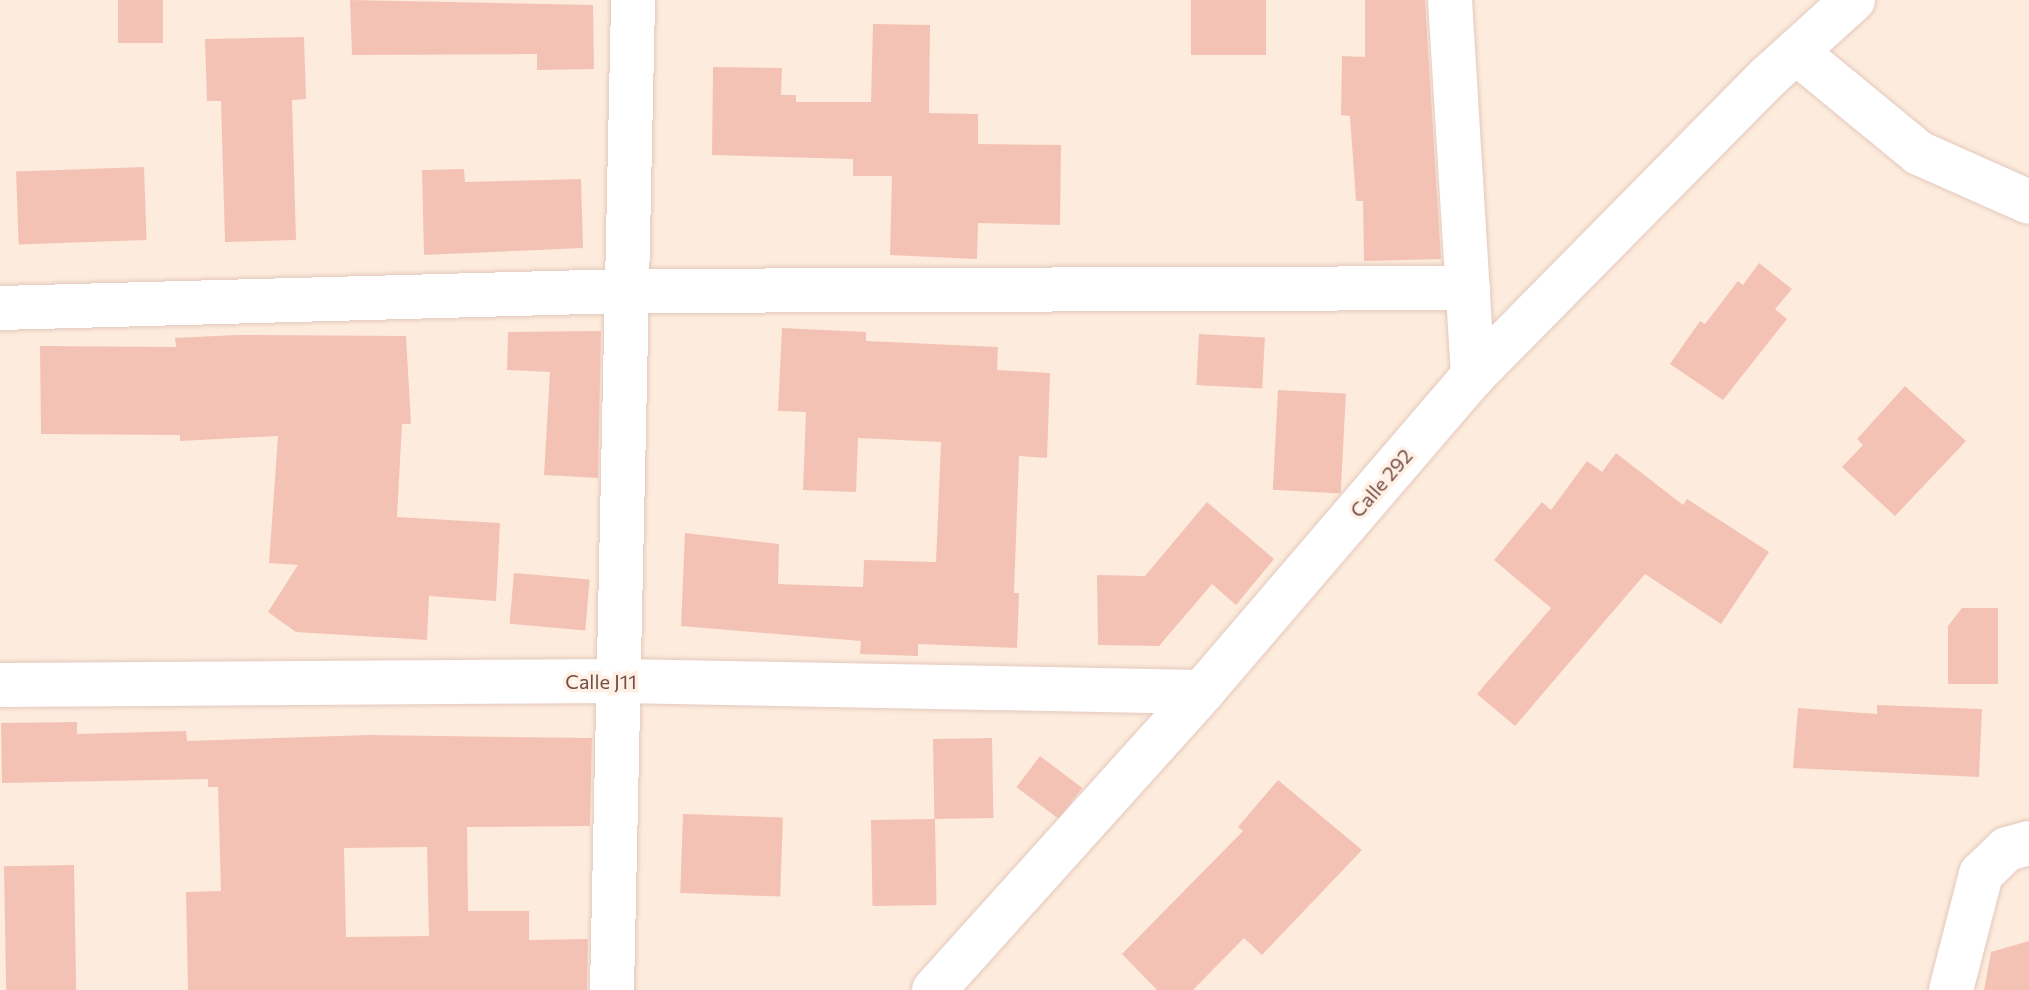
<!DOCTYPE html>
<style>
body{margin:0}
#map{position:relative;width:2029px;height:990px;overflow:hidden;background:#fdecdd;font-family:Commissioner,sans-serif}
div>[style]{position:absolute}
.building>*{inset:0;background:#f4c2b4;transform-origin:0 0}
.roads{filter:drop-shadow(0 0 2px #e3c8bd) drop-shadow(0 0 2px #e3c8bd)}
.minor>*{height:44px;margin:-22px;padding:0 22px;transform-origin:22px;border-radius:22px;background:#fff}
span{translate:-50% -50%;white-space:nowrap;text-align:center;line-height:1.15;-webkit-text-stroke:7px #fff0e5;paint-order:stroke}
.street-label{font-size:20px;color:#744e45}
</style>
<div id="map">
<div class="building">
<div style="left:118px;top:0;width:45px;height:43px"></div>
<div style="clip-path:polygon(350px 0,593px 5px,594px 69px,537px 70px,537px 54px,352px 55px)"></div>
<div style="left:1191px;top:0;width:75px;height:55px"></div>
<div style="clip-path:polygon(1365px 0,1425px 0,1441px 259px,1364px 261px,1363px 201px,1356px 201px,1350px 116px,1341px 115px,1342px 56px,1365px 57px)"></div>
<div style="clip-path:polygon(873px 24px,930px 25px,929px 113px,978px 114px,978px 144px,1061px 145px,1060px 225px,978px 223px,977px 259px,890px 255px,892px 176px,853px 176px,853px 159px,712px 155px,713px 67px,782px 68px,781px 95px,796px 95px,796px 102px,871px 102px)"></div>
<div style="clip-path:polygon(304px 37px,306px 99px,292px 100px,296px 240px,225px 242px,221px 101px,207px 101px,205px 39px)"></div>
<div style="left:144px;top:167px;width:73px;height:128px;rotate:88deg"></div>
<div style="clip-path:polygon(464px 169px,465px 182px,581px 179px,583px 248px,424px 255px,422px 170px)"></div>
<div style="clip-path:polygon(1759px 263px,1792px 289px,1775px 309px,1787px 319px,1723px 400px,1670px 364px,1700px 321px,1705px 324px,1738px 281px,1743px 285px)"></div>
<div style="clip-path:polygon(782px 328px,866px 332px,866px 341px,998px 347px,997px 370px,1050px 373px,1047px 458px,1019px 456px,1014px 593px,1019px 593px,1017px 648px,918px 644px,918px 656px,860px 654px,861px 641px,681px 626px,685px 533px,779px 544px,778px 584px,863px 587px,864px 560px,936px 562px,941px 442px,858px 438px,856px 492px,803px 490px,806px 412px,778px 411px)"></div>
<div style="clip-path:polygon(601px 331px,598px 478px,544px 475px,550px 372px,507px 370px,508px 332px)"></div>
<div style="left:1199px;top:334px;width:66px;height:51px;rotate:3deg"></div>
<div style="clip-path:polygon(236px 335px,406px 336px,411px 424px,402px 424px,397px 517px,500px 523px,496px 601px,429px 596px,427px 640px,296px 632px,268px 612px,298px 565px,269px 563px,278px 436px,180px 441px,180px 435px,41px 434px,40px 346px,176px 347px,175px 338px)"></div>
<div style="clip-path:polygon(1905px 386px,1966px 441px,1895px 516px,1842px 467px,1863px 445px,1857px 439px)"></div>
<div style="left:1278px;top:390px;width:68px;height:100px;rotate:3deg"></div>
<div style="clip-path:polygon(1616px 453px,1683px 505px,1687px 499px,1769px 552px,1721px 624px,1645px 574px,1515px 726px,1477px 694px,1551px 608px,1494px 560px,1542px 502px,1551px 510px,1587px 461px,1602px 472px)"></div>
<div style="clip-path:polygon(1207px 502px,1274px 559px,1236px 605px,1212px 584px,1159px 646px,1098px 645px,1097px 575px,1145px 576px)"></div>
<div style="left:514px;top:573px;width:76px;height:51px;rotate:5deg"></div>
<div style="clip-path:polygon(1962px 608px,1998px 608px,1998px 684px,1948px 684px,1948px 626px)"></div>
<div style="clip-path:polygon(1877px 705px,1982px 709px,1979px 777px,1793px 768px,1798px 708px,1877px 714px)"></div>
<div style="clip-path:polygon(evenodd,77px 722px,77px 734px,186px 731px,187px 741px,368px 735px,592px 738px,590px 826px,467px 827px,468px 911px,529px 911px,529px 940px,588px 939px,587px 990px,188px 990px,186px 892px,221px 891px,218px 787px,208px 787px,208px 779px,2px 783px,1px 723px,77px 722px,427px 847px,429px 936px,346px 937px,344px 848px,427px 847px)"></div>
<div style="left:992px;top:738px;width:80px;height:59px;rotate:89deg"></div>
<div style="left:1040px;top:756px;width:53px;height:39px;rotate:37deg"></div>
<div style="clip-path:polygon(1278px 780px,1362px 850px,1262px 955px,1244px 938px,1193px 990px,1157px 990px,1122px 954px,1243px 831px,1238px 827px)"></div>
<div style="left:683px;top:814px;width:100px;height:79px;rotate:2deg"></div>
<div style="left:935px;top:819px;width:86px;height:64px;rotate:89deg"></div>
<div style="left:74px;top:865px;width:125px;height:70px;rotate:89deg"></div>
<div style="clip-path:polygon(2029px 941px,2029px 990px,1984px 990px,1991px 952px)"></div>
</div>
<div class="roads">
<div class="minor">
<div style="left:1450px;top:0;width:377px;rotate:86.5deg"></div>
<div style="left:1796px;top:52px;width:159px;rotate:39.4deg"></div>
<div style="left:1919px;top:153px;width:120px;rotate:24deg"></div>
<div style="left:0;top:308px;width:626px;rotate:-1.56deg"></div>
<div style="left:626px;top:291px;width:842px;rotate:-0.2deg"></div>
<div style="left:0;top:685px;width:621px;rotate:-0.37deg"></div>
<div style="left:621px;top:681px;width:581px;rotate:1.08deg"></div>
<div style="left:612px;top:990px;width:990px;rotate:-88.78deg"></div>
<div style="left:934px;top:990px;width:401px;rotate:-48deg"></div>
<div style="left:1202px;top:692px;width:416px;rotate:-49.4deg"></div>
<div style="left:1473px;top:376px;width:420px;rotate:-45.4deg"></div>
<div style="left:1768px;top:77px;width:115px;rotate:-42.2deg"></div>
<div style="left:1951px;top:990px;width:120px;rotate:-75.5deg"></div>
<div style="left:1981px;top:874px;width:36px;rotate:-44deg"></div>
<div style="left:2007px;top:849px;width:23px;rotate:-15deg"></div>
</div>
</div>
<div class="street-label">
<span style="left:1381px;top:483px;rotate:-49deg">Calle 292</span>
<span style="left:601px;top:681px">Calle J11</span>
</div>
</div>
